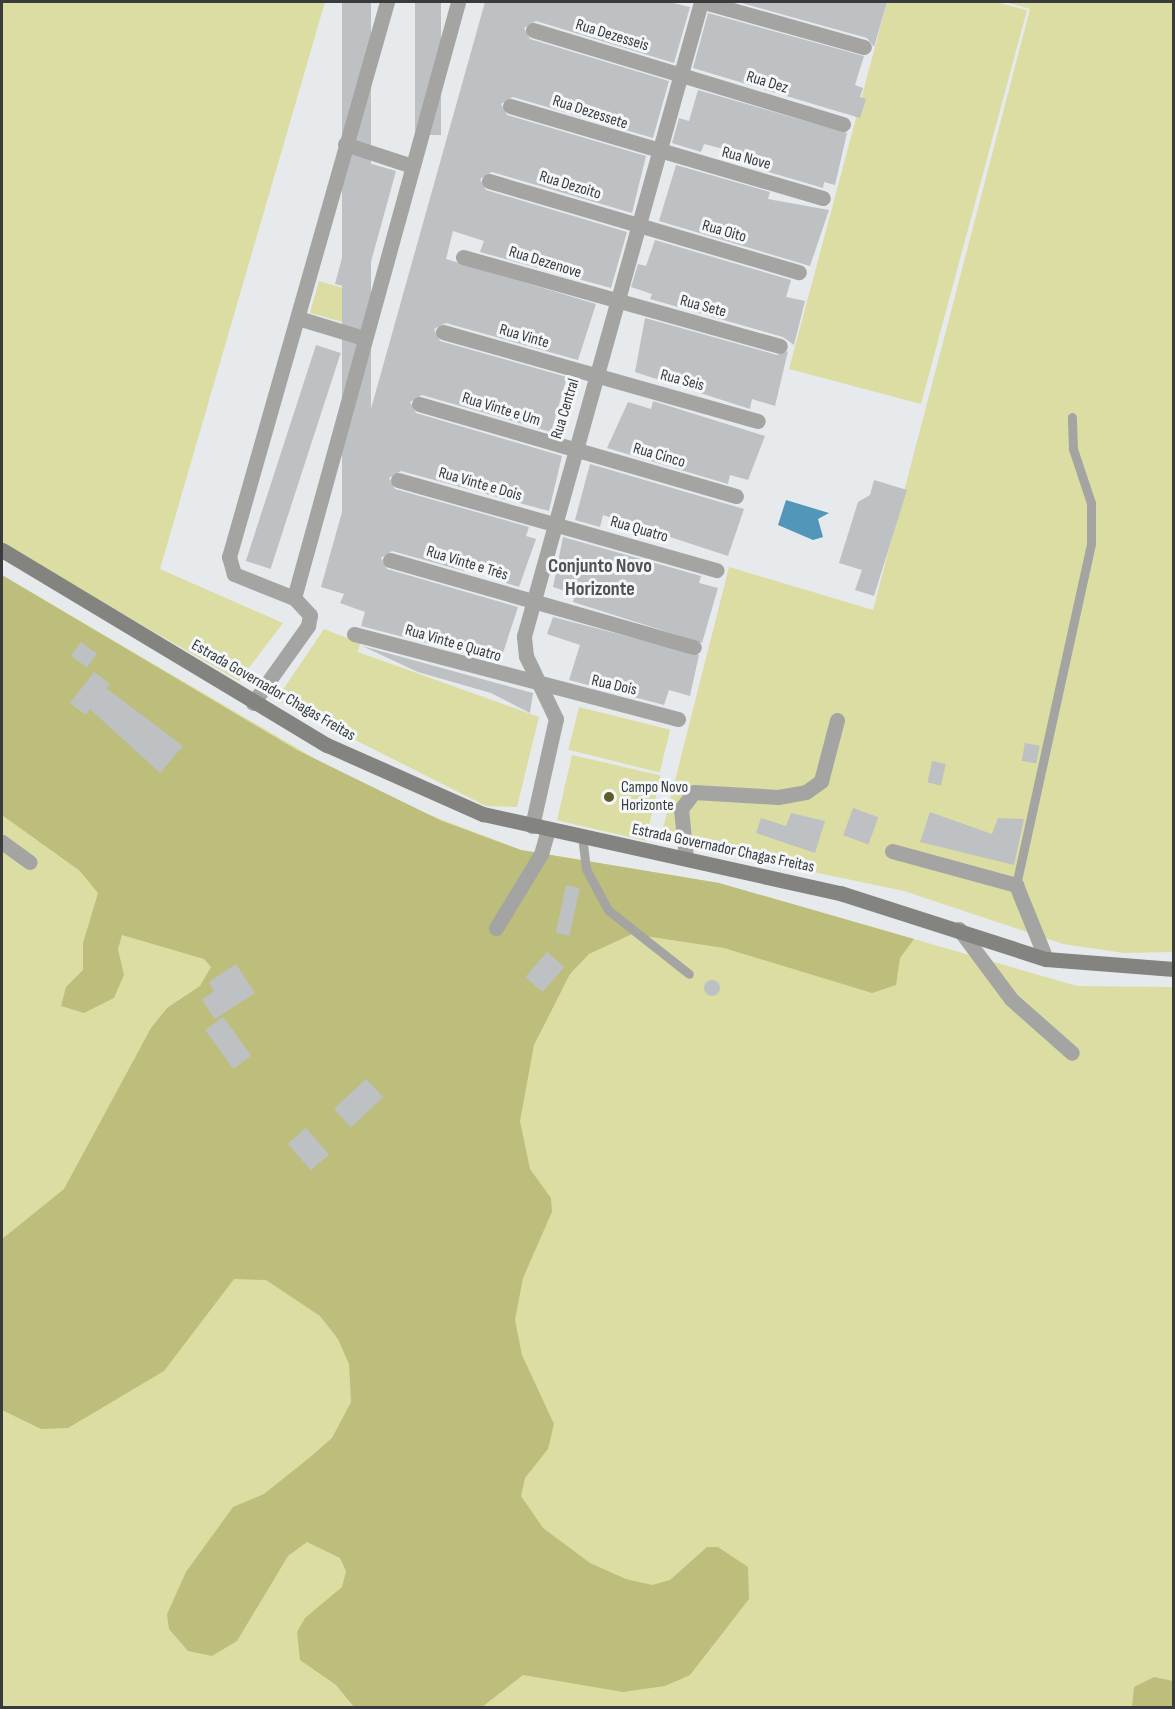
<!DOCTYPE html>
<meta charset="utf-8">
<style>
body{margin:0}
#map{position:relative;width:1175px;height:1709px;overflow:hidden;background:#e6eaec;font-family:"Sofia Sans Condensed",sans-serif}
div>[style]{position:absolute}
.green>*{inset:0;background:#dcdda3;transform-origin:0 0}
.forest>*{inset:0;background:#bdbe7c}
.water>*{inset:0;background:#5296b9}
.building>*{inset:0;background:#bdc1c3;transform-origin:0 0}
.round{border-radius:50%}
.service>*{height:9px;margin:-4.5px;padding:0 4.5px;transform-origin:4.5px;border-radius:4.5px;background:#a4a4a2}
.minor>*{height:15px;margin:-7.5px;padding:0 7.5px;transform-origin:7.5px;border-radius:7.5px;background:#a4a4a2}
.secondary>*{height:15px;margin:-7.5px;padding:0 7.5px;transform-origin:7.5px;border-radius:7.5px;background:#838380}
.dots>*{width:16px;height:16px;translate:-50% -50%;box-sizing:border-box;border:3px solid #f3f7fa;border-radius:50%}
span{translate:-50% -50%;white-space:nowrap;text-align:center;line-height:1.15;-webkit-text-stroke:6px #f3f7fa;paint-order:stroke}
.street-label{font-size:16px;color:#393b3c}
.poi-label{font-size:16px;color:#393b3c}
.left{translate:0 -50%;text-align:left}
.quarter-label{font-size:20px;color:#505355;font-weight:700}
.frame{position:absolute;inset:0;border:3px solid #393b3c;pointer-events:none}
</style>
<div id="map">
<div class="green">
<div style="clip-path:polygon(2px 2px,325px 2px,160px 569px,283px 623px,239px 681px,2px 544px)"></div>
<div style="clip-path:polygon(887px 2px,995px 2px,1027px 10px,921px 404px,789px 369px)"></div>
<div style="clip-path:polygon(1005px 2px,1173px 2px,1173px 952px,1124px 953px,1063px 944px,904px 891px,660px 840px,729px 567px,873px 610px,1030px 9px)"></div>
<div style="left:319px;top:281px;width:52px;height:33px;rotate:16deg"></div>
<div style="clip-path:polygon(2px 575px,343px 775px,396px 802px,521px 850px,719px 883px,1077px 986px,1173px 987px,1173px 1707px,2px 1707px)"></div>
<div style="clip-path:polygon(324px 629px,360px 643px,358px 652px,539px 717px,517px 807px,486px 806px,276px 700px)"></div>
<div style="left:579px;top:707px;width:94px;height:44px;rotate:14deg"></div>
<div style="left:572px;top:755px;width:91px;height:67px;rotate:13deg"></div>
</div>
<div class="forest">
<div style="clip-path:polygon(2px 575px,297px 750px,442px 821px,521px 850px,719px 883px,914px 939px,900px 958px,896px 985px,872px 993px,724px 948px,632px 934px,589px 954px,570px 974px,534px 1045px,520px 1121px,530px 1169px,551px 1198px,552px 1212px,523px 1278px,515px 1320px,522px 1355px,554px 1424px,548px 1449px,525px 1478px,521px 1496px,543px 1528px,590px 1563px,626px 1579px,652px 1585px,670px 1580px,707px 1547px,718px 1547px,748px 1567px,749px 1599px,690px 1675px,665px 1686px,623px 1692px,523px 1675px,482px 1707px,354px 1707px,336px 1685px,300px 1660px,297px 1632px,305px 1618px,342px 1587px,346px 1571px,340px 1558px,307px 1542px,288px 1556px,237px 1641px,212px 1656px,188px 1651px,169px 1629px,167px 1614px,186px 1572px,233px 1507px,264px 1494px,309px 1458px,332px 1438px,351px 1402px,349px 1364px,338px 1339px,320px 1316px,266px 1280px,234px 1279px,164px 1371px,68px 1428px,41px 1429px,2px 1410px,2px 1239px,64px 1189px,151px 1028px,167px 1008px,200px 986px,211px 967px,204px 959px,122px 935px,118px 949px,124px 975px,114px 998px,84px 1013px,61px 1006px,66px 987px,83px 970px,83px 943px,98px 893px,80px 871px,2px 815px)"></div>
<div style="clip-path:polygon(1154px 1677px,1173px 1681px,1173px 1707px,1132px 1707px,1134px 1687px)"></div>
</div>
<div class="water">
<div style="clip-path:polygon(786px 500px,829px 513px,818px 519px,823px 537px,813px 540px,778px 525px)"></div>
</div>
<div class="building">
<div style="left:342px;top:2px;width:29px;height:581px"></div>
<div style="left:415px;top:2px;width:26px;height:133px"></div>
<div style="clip-path:polygon(485px 2px,669px 2px,690px 7px,674px 63px,536px 21px,524px 28px,530px 39px,669px 81px,653px 138px,513px 97px,501px 104px,507px 115px,646px 156px,632px 213px,492px 172px,480px 179px,486px 190px,627px 232px,611px 288px,480px 252px,484px 241px,453px 231px,446px 259px,596px 304px,578px 360px,446px 323px,434px 329px,440px 341px,567px 377px,551px 432px,422px 395px,410px 402px,416px 413px,562px 456px,549px 511px,401px 471px,389px 478px,395px 489px,529px 527px,526px 536px,536px 539px,519px 587px,506px 583px,509px 574px,482px 566px,466px 565px,464px 571px,392px 551px,381px 558px,387px 569px,518px 607px,500px 662px,361px 626px,365px 612px,340px 603px,344px 594px,321px 587px)"></div>
<div style="clip-path:polygon(738px 2px,887px 2px,874px 47px,867px 38px)"></div>
<div style="clip-path:polygon(708px 13px,864px 56px,855px 85px,863px 88px,860px 97px,866px 99px,860px 118px,693px 68px)"></div>
<div style="clip-path:polygon(698px 90px,847px 133px,835px 185px,824px 182px,823px 188px,732px 161px,735px 152px,704px 144px,701px 152px,672px 143px,679px 118px,689px 121px)"></div>
<div style="clip-path:polygon(358px 160px,396px 171px,363px 291px,335px 284px,359px 194px,354px 193px,358px 180px,352px 179px)"></div>
<div style="clip-path:polygon(676px 165px,770px 192px,768px 199px,829px 210px,810px 266px,659px 221px)"></div>
<div style="clip-path:polygon(655px 240px,791px 280px,786px 297px,805px 301px,794px 345px,783px 337px,650px 299px,652px 294px,631px 287px,638px 264px,646px 266px)"></div>
<div style="clip-path:polygon(645px 318px,777px 355px,788px 351px,775px 406px,752px 399px,750px 409px,635px 372px)"></div>
<div style="left:316px;top:345px;width:26px;height:227px;rotate:18deg"></div>
<div style="clip-path:polygon(653px 401px,765px 436px,748px 480px,730px 475px,728px 484px,607px 448px,628px 402px,651px 409px)"></div>
<div style="clip-path:polygon(590px 464px,744px 509px,728px 556px,603px 515px,600px 527px,575px 520px)"></div>
<div style="clip-path:polygon(874px 480px,907px 490px,874px 596px,855px 590px,862px 570px,839px 563px,858px 502px,870px 495px)"></div>
<div style="clip-path:polygon(563px 537px,701px 576px,699px 583px,718px 588px,702px 643px,573px 602px,575px 594px,553px 587px)"></div>
<div style="clip-path:polygon(553px 617px,699px 655px,690px 696px,669px 690px,664px 705px,569px 680px,580px 645px,547px 634px)"></div>
<div style="left:81px;top:642px;width:20px;height:17px;rotate:37deg"></div>
<div style="clip-path:polygon(362px 646px,533px 693px,530px 713px,491px 693px,418px 672px)"></div>
<div style="clip-path:polygon(94px 672px,110px 684px,106px 688px,183px 746px,160px 773px,90px 709px,86px 715px,70px 703px)"></div>
<div style="left:1025px;top:743px;width:15px;height:18px;rotate:11deg"></div>
<div style="left:932px;top:761px;width:14px;height:22px;rotate:12deg"></div>
<div style="left:853px;top:808px;width:27px;height:29px;rotate:20deg"></div>
<div style="clip-path:polygon(930px 812px,992px 834px,998px 818px,1024px 819px,1014px 865px,920px 842px)"></div>
<div style="clip-path:polygon(791px 813px,825px 821px,815px 853px,756px 833px,761px 818px,786px 826px)"></div>
<div style="left:566px;top:885px;width:14px;height:49px;rotate:12deg"></div>
<div style="left:547px;top:952px;width:23px;height:33px;rotate:41deg"></div>
<div style="clip-path:polygon(236px 964px,255px 993px,215px 1019px,202px 1000px,214px 991px,209px 982px)"></div>
<div class="round" style="left:704px;top:980px;width:16px;height:16px"></div>
<div style="left:223px;top:1017px;width:48px;height:22px;rotate:54deg"></div>
<div style="left:366px;top:1079px;width:25px;height:44px;rotate:47deg"></div>
<div style="left:306px;top:1128px;width:35px;height:24px;rotate:49deg"></div>
</div>
<div class="service">
<div style="left:582px;top:836px;width:33px;rotate:83deg"></div>
<div style="left:586px;top:869px;width:47px;rotate:61.8deg"></div>
<div style="left:608px;top:910px;width:103px;rotate:38.3deg"></div>
<div style="left:1016px;top:885px;width:349px;rotate:-77.6deg"></div>
<div style="left:1091px;top:544px;width:41px;rotate:-90deg"></div>
<div style="left:1091px;top:503px;width:57px;rotate:-108.4deg"></div>
<div style="left:1073px;top:449px;width:32px;rotate:-92deg"></div>
</div>
<div class="minor">
<div style="left:704px;top:2px;width:166px;rotate:15.7deg"></div>
<div style="left:533px;top:30px;width:324px;rotate:16.9deg"></div>
<div style="left:510px;top:106px;width:326px;rotate:16.4deg"></div>
<div style="left:345px;top:144px;width:71px;rotate:18.2deg"></div>
<div style="left:489px;top:181px;width:323px;rotate:16.4deg"></div>
<div style="left:463px;top:257px;width:329px;rotate:15.7deg"></div>
<div style="left:298px;top:318px;width:69px;rotate:16.9deg"></div>
<div style="left:443px;top:332px;width:327px;rotate:15.8deg"></div>
<div style="left:419px;top:404px;width:330px;rotate:16.2deg"></div>
<div style="left:398px;top:480px;width:331px;rotate:15.8deg"></div>
<div style="left:390px;top:560px;width:316px;rotate:16deg"></div>
<div style="left:294px;top:598px;width:618px;rotate:-74.61deg"></div>
<div style="left:354px;top:634px;width:335px;rotate:14.7deg"></div>
<div style="left:253px;top:703px;width:95px;rotate:-54.5deg"></div>
<div style="left:308px;top:626px;width:11px;rotate:-80deg"></div>
<div style="left:310px;top:615px;width:23px;rotate:-133deg"></div>
<div style="left:294px;top:598px;width:65px;rotate:-158.2deg"></div>
<div style="left:234px;top:574px;width:18px;rotate:-106deg"></div>
<div style="left:229px;top:557px;width:577px;rotate:-74.11deg"></div>
<div style="left:532px;top:826px;width:110px;rotate:-77.4deg"></div>
<div style="left:556px;top:719px;width:70px;rotate:-115.5deg"></div>
<div style="left:526px;top:656px;width:20px;rotate:-96deg"></div>
<div style="left:524px;top:636px;width:658px;rotate:-74.4deg"></div>
<div style="left:2px;top:842px;width:34px;rotate:36deg"></div>
<div style="left:892px;top:851px;width:129px;rotate:15.3deg"></div>
<div style="left:1016px;top:885px;width:80px;rotate:67.9deg"></div>
<div style="left:686px;top:858px;width:49px;rotate:-95.8deg"></div>
<div style="left:681px;top:809px;width:21px;rotate:-53deg"></div>
<div style="left:694px;top:792px;width:84px;rotate:3.4deg"></div>
<div style="left:778px;top:797px;width:28px;rotate:-10deg"></div>
<div style="left:806px;top:792px;width:19px;rotate:-36deg"></div>
<div style="left:821px;top:781px;width:63px;rotate:-75.3deg"></div>
<div style="left:496px;top:928px;width:87px;rotate:-58.7deg"></div>
<div style="left:541px;top:854px;width:25px;rotate:-74deg"></div>
<div style="left:959px;top:929px;width:87px;rotate:53.4deg"></div>
<div style="left:1011px;top:999px;width:81px;rotate:41.5deg"></div>
</div>
<div class="secondary">
<div style="left:2px;top:550px;width:379px;rotate:31deg"></div>
<div style="left:327px;top:745px;width:171px;rotate:23.9deg"></div>
<div style="left:483px;top:814px;width:366px;rotate:12.5deg"></div>
<div style="left:840px;top:893px;width:216px;rotate:17.8deg"></div>
<div style="left:1046px;top:959px;width:128px;rotate:4.5deg"></div>
</div>
<div class="dots">
<div style="left:609px;top:797px;background:#5d5d2a"></div>
</div>
<div class="street-label">
<span style="left:612px;top:36px;rotate:17deg">Rua Dezesseis</span>
<span style="left:767px;top:83px;rotate:17deg">Rua Dez</span>
<span style="left:590px;top:113px;rotate:18deg">Rua Dezessete</span>
<span style="left:746px;top:159px;rotate:15deg">Rua Nove</span>
<span style="left:570px;top:186px;rotate:17deg">Rua Dezoito</span>
<span style="left:724px;top:232px;rotate:16deg">Rua Oito</span>
<span style="left:545px;top:263px;rotate:17deg">Rua Dezenove</span>
<span style="left:703px;top:307px;rotate:15deg">Rua Sete</span>
<span style="left:524px;top:337px;rotate:16deg">Rua Vinte</span>
<span style="left:682px;top:381px;rotate:15deg">Rua Seis</span>
<span style="left:566px;top:409px;rotate:-73deg">Rua Central</span>
<span style="left:501px;top:410px;rotate:17deg">Rua Vinte e Um</span>
<span style="left:659px;top:456px;rotate:16deg">Rua Cinco</span>
<span style="left:480px;top:485px;rotate:16deg">Rua Vinte e Dois</span>
<span style="left:639px;top:530px;rotate:16deg">Rua Quatro</span>
<span style="left:467px;top:564px;rotate:17deg">Rua Vinte e Três</span>
<span style="left:453px;top:644px;rotate:16deg">Rua Vinte e Quatro</span>
<span style="left:614px;top:686px;rotate:13deg">Rua Dois</span>
<span style="left:273px;top:691px;rotate:30deg">Estrada Governador Chagas Freitas</span>
<span style="left:723px;top:849px;rotate:12deg">Estrada Governador Chagas Freitas</span>
</div>
<div class="poi-label">
<span class="left" style="left:621px;top:797px">Campo Novo<br>Horizonte</span>
</div>
<div class="quarter-label">
<span style="left:600px;top:578px">Conjunto Novo<br>Horizonte</span>
</div>
<div class="frame"></div>
</div>
